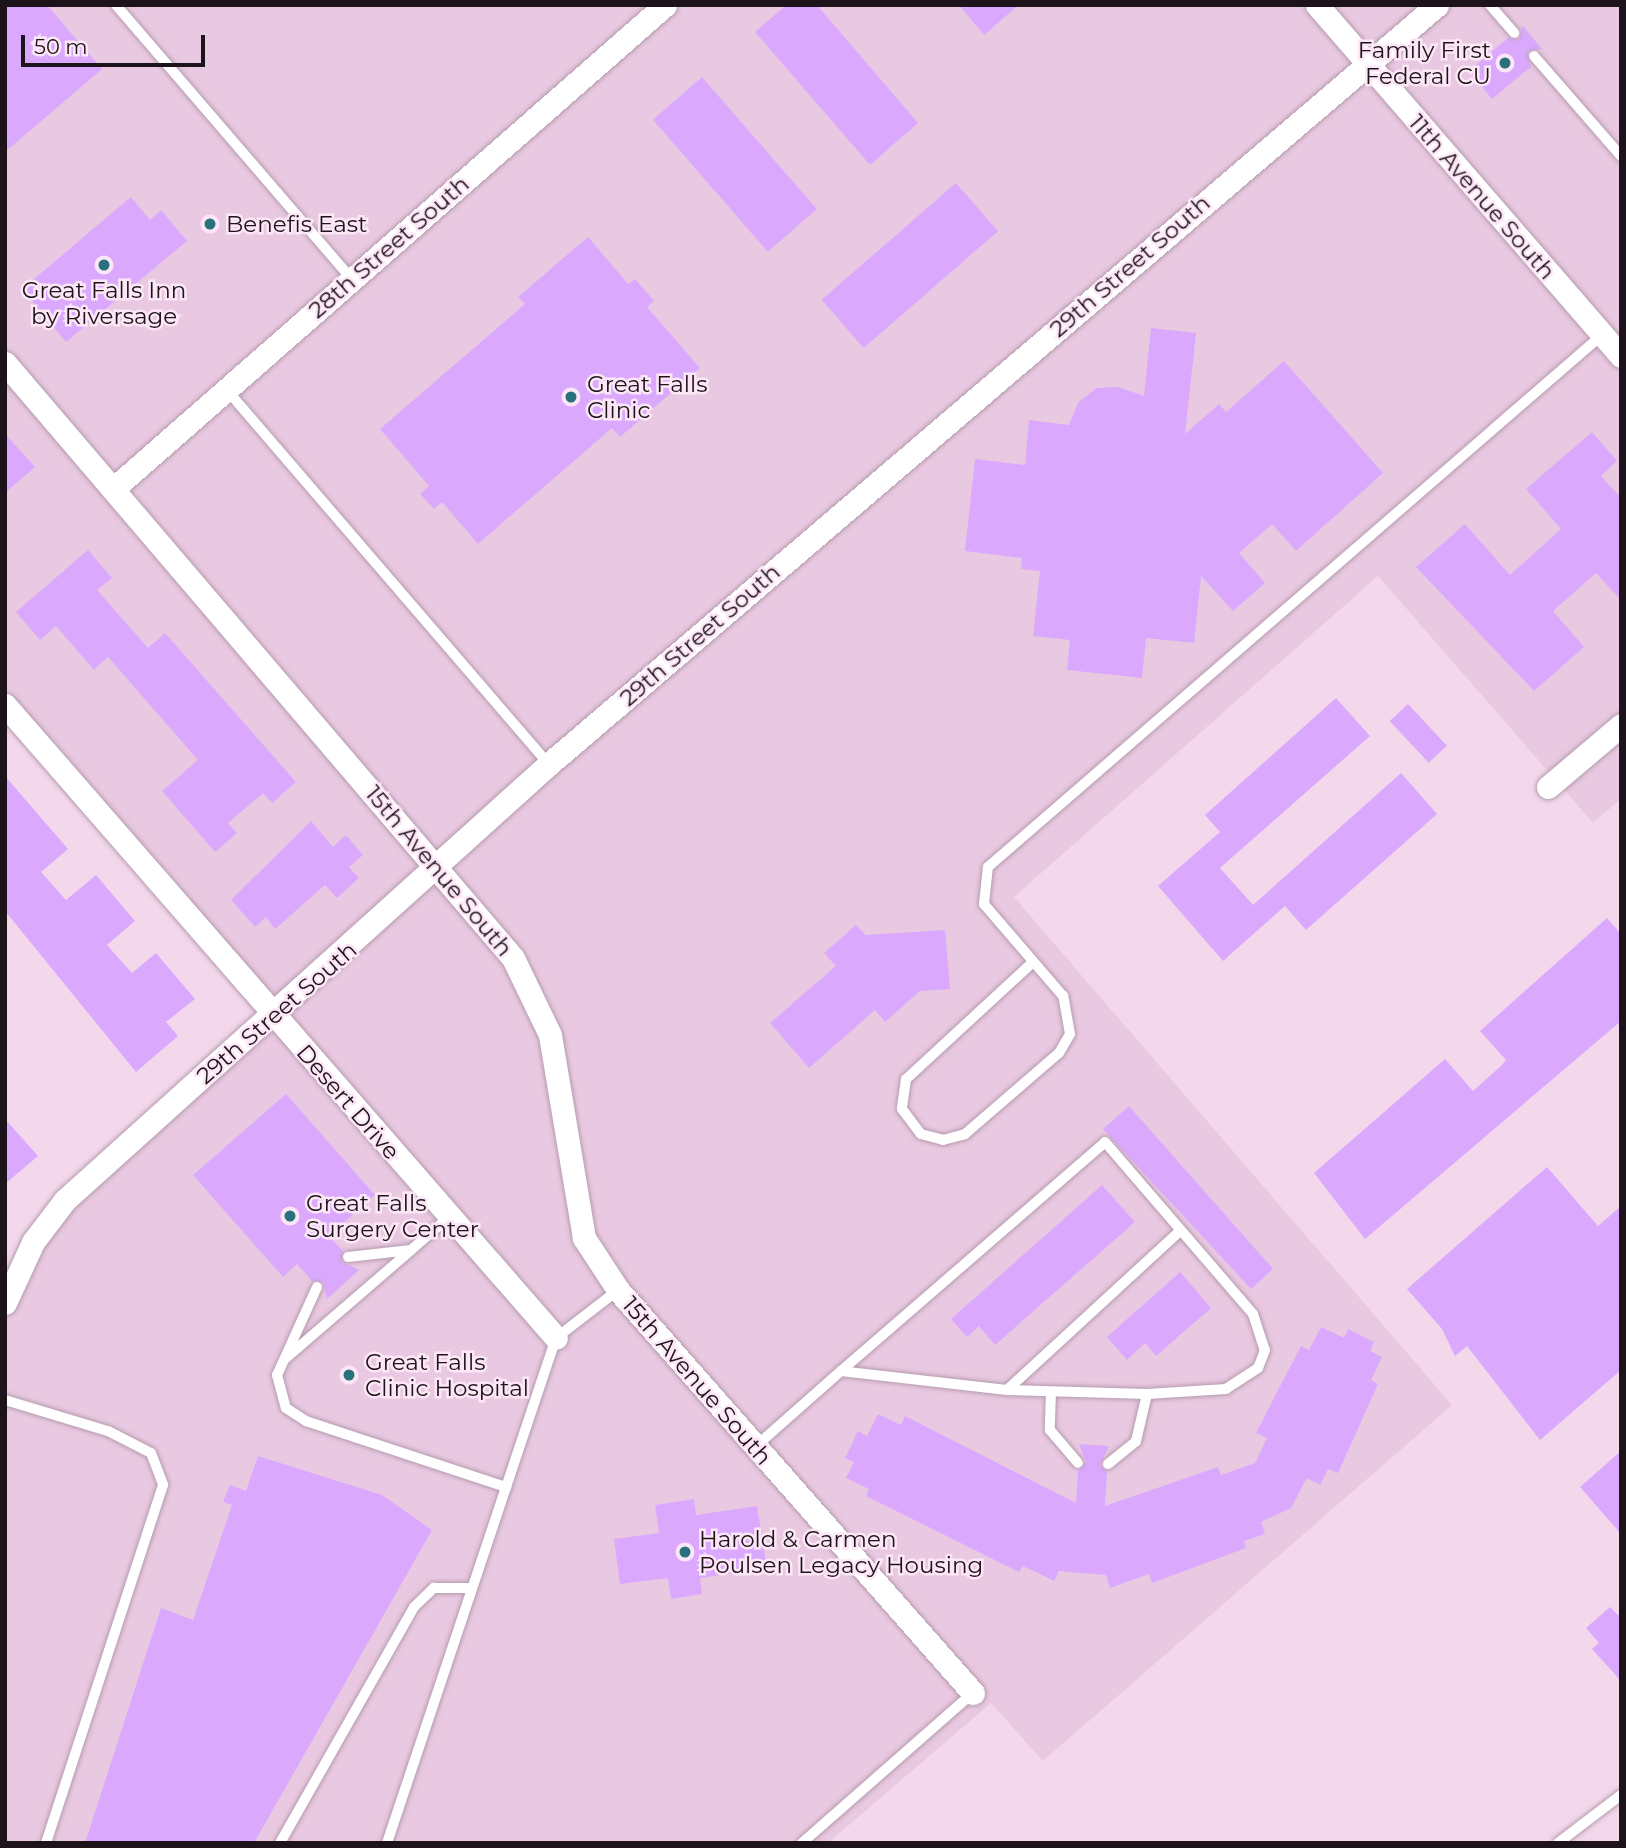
<!DOCTYPE html>
<style>
body{margin:0}
#map{position:relative;width:1626px;height:1848px;overflow:hidden;background:#f3d8ec;font-family:Montserrat,sans-serif}
div>[style]{position:absolute}
.built>*{inset:0;background:#e9c9e1}
.building>*{inset:0;background:#daa9fe;transform-origin:0 0}
.roads{filter:drop-shadow(0 0 2px #b59caf) drop-shadow(0 0 2px #b59caf)}
.lane>*{height:10px;margin:-5px;padding:0 5px;transform-origin:5px;border-radius:5px;background:#fff}
.street>*{height:23px;margin:-11.5px;padding:0 11.5px;transform-origin:11.5px;border-radius:11.5px;background:#fff}
.dots>*{width:19px;height:19px;translate:-50% -50%;box-sizing:border-box;border:4px solid #fde7f7;border-radius:50%}
span{translate:-50% -50%;white-space:nowrap;text-align:center;line-height:1.15;-webkit-text-stroke:5px #fde7f7;paint-order:stroke}
.poi-label{font-size:23px;color:#1d141b}
.right{translate:-100% -50%;text-align:right}
.left{translate:0 -50%;text-align:left}
.street-label{font-size:23px;color:#1d141b}
.frame{position:absolute;inset:0;border:7px solid #1d141b;pointer-events:none}
.scale{position:absolute;left:21px;top:35px;width:184px;height:32px;box-sizing:border-box;border:4px solid #1d141b;border-top:0;padding-left:9px;font-size:21px;line-height:24px;white-space:nowrap;color:#1d141b;-webkit-text-stroke:5px #fde7f7;paint-order:stroke}
</style>
<div id="map">
<div class="built">
<div style="clip-path:polygon(5px 5px,1621px 5px,1621px 799px,1593px 823px,1378px 576px,1014px 897px,1452px 1405px,1043px 1761px,991px 1703px,828px 1843px,5px 1843px,5px 1303px,33px 1242px,273px 1016px,5px 705px)"></div>
</div>
<div class="building">
<div style="clip-path:polygon(5px 5px,47px 5px,102px 69px,5px 152px)"></div>
<div style="clip-path:polygon(786px 5px,817px 5px,918px 123px,870px 165px,755px 32px)"></div>
<div style="clip-path:polygon(959px 5px,1019px 5px,984px 35px)"></div>
<div style="clip-path:polygon(1523px 26px,1542px 49px,1528px 51px,1531px 67px,1492px 99px,1469px 71px,1508px 38px,1519px 39px)"></div>
<div style="left:702px;top:77px;width:175px;height:65px;rotate:49deg"></div>
<div style="left:956px;top:183px;width:64px;height:178px;rotate:49deg"></div>
<div style="clip-path:polygon(131px 197px,150px 220px,161px 210px,187px 241px,66px 342px,22px 289px)"></div>
<div style="clip-path:polygon(588px 237px,628px 284px,635px 279px,654px 301px,647px 307px,700px 368px,620px 437px,612px 428px,478px 544px,442px 502px,434px 509px,420px 494px,429px 486px,380px 429px,525px 304px,518px 297px)"></div>
<div style="clip-path:polygon(1151px 328px,1196px 333px,1185px 434px,1219px 404px,1226px 412px,1284px 361px,1383px 473px,1296px 551px,1272px 524px,1239px 553px,1265px 583px,1233px 611px,1201px 576px,1194px 643px,1146px 638px,1142px 678px,1067px 670px,1070px 640px,1033px 636px,1040px 571px,1021px 569px,1022px 558px,965px 551px,975px 459px,1025px 465px,1029px 420px,1069px 425px,1078px 403px,1096px 388px,1118px 387px,1144px 396px)"></div>
<div style="clip-path:polygon(1592px 432px,1617px 461px,1601px 476px,1621px 498px,1621px 600px,1596px 573px,1553px 611px,1584px 647px,1534px 691px,1416px 567px,1465px 524px,1510px 575px,1561px 529px,1526px 489px)"></div>
<div style="clip-path:polygon(5px 434px,35px 467px,5px 493px)"></div>
<div style="clip-path:polygon(88px 550px,112px 578px,97px 590px,148px 648px,165px 633px,296px 782px,272px 803px,263px 793px,228px 823px,237px 833px,215px 852px,162px 791px,198px 760px,108px 657px,94px 670px,56px 626px,40px 640px,16px 612px)"></div>
<div style="clip-path:polygon(1336px 698px,1370px 736px,1220px 868px,1253px 905px,1401px 773px,1437px 814px,1306px 930px,1285px 906px,1223px 961px,1158px 886px,1220px 832px,1205px 815px)"></div>
<div style="left:1408px;top:704px;width:57px;height:25px;rotate:47deg"></div>
<div style="clip-path:polygon(5px 776px,68px 849px,41px 872px,66px 900px,96px 875px,135px 921px,107px 945px,132px 973px,156px 953px,195px 999px,166px 1022px,178px 1036px,136px 1072px,5px 911px)"></div>
<div style="clip-path:polygon(311px 821px,333px 847px,346px 835px,363px 855px,349px 867px,359px 878px,337px 898px,325px 885px,275px 929px,266px 917px,255px 927px,231px 900px)"></div>
<div style="clip-path:polygon(1607px 918px,1621px 934px,1621px 1021px,1365px 1239px,1314px 1173px,1445px 1059px,1473px 1091px,1502px 1065px,1506px 1060px,1480px 1031px)"></div>
<div style="clip-path:polygon(856px 925px,866px 935px,945px 930px,950px 989px,920px 991px,885px 1022px,875px 1010px,809px 1068px,770px 1023px,836px 966px,824px 953px)"></div>
<div style="clip-path:polygon(286px 1094px,375px 1195px,329px 1236px,343px 1251px,342px 1262px,359px 1270px,327px 1299px,323px 1282px,312px 1281px,297px 1264px,283px 1277px,193px 1175px)"></div>
<div style="clip-path:polygon(1129px 1106px,1273px 1269px,1251px 1289px,1103px 1129px)"></div>
<div style="clip-path:polygon(5px 1119px,38px 1156px,5px 1184px)"></div>
<div style="clip-path:polygon(1547px 1167px,1598px 1226px,1621px 1206px,1621px 1370px,1540px 1440px,1467px 1346px,1455px 1356px,1442px 1329px,1407px 1289px)"></div>
<div style="clip-path:polygon(1102px 1185px,1135px 1222px,995px 1345px,979px 1326px,967px 1337px,951px 1319px)"></div>
<div style="clip-path:polygon(1180px 1272px,1211px 1308px,1156px 1356px,1145px 1343px,1127px 1360px,1107px 1337px)"></div>
<div style="clip-path:polygon(1321px 1327px,1344px 1338px,1348px 1329px,1374px 1342px,1370px 1351px,1382px 1357px,1371px 1380px,1378px 1384px,1338px 1473px,1328px 1469px,1320px 1485px,1307px 1478px,1291px 1508px,1261px 1522px,1265px 1534px,1244px 1541px,1246px 1548px,1152px 1583px,1149px 1574px,1110px 1588px,1106px 1575px,1059px 1571px,1054px 1581px,1023px 1566px,1019px 1572px,866px 1496px,869px 1489px,846px 1478px,854px 1462px,845px 1458px,858px 1431px,867px 1436px,878px 1414px,901px 1425px,905px 1416px,1076px 1503px,1078px 1471px,1086px 1462px,1079px 1444px,1109px 1446px,1100px 1465px,1107px 1472px,1105px 1506px,1218px 1467px,1221px 1475px,1255px 1463px,1267px 1438px,1256px 1433px,1274px 1398px,1301px 1346px,1309px 1350px)"></div>
<div style="clip-path:polygon(1621px 1451px,1621px 1534px,1580px 1487px)"></div>
<div style="clip-path:polygon(258px 1456px,382px 1495px,432px 1530px,254px 1843px,85px 1843px,161px 1608px,193px 1620px,232px 1505px,223px 1502px,230px 1485px,246px 1491px)"></div>
<div style="clip-path:polygon(694px 1499px,696px 1515px,757px 1506px,767px 1568px,700px 1578px,702px 1594px,671px 1599px,668px 1578px,620px 1584px,614px 1539px,659px 1533px,655px 1505px)"></div>
<div style="clip-path:polygon(1610px 1607px,1621px 1618px,1621px 1681px,1592px 1649px,1599px 1643px,1586px 1628px)"></div>
</div>
<div class="roads">
<div class="lane">
<div style="left:116px;top:5px;width:362px;rotate:49.3deg"></div>
<div style="left:1490px;top:5px;width:37px;rotate:49deg"></div>
<div style="left:1534px;top:56px;width:133px;rotate:49deg"></div>
<div style="left:226px;top:389px;width:495px;rotate:49.3deg"></div>
<div style="left:1033px;top:962px;width:173px;rotate:137.3deg"></div>
<div style="left:906px;top:1079px;width:30px;rotate:98deg"></div>
<div style="left:902px;top:1109px;width:31px;rotate:53deg"></div>
<div style="left:921px;top:1134px;width:23px;rotate:15deg"></div>
<div style="left:943px;top:1140px;width:23px;rotate:-15deg"></div>
<div style="left:965px;top:1134px;width:124px;rotate:-40.8deg"></div>
<div style="left:1059px;top:1053px;width:22px;rotate:-60deg"></div>
<div style="left:1070px;top:1034px;width:39px;rotate:-100deg"></div>
<div style="left:1063px;top:996px;width:121px;rotate:-130.7deg"></div>
<div style="left:984px;top:904px;width:37px;rotate:-84deg"></div>
<div style="left:988px;top:867px;width:812px;rotate:-40.91deg"></div>
<div style="left:348px;top:1257px;width:63px;rotate:-6.3deg"></div>
<div style="left:411px;top:1250px;width:50px;rotate:-41deg"></div>
<div style="left:317px;top:1287px;width:97px;rotate:114.4deg"></div>
<div style="left:277px;top:1375px;width:34px;rotate:75deg"></div>
<div style="left:286px;top:1408px;width:24px;rotate:33deg"></div>
<div style="left:306px;top:1421px;width:211px;rotate:18.3deg"></div>
<div style="left:286px;top:1358px;width:165px;rotate:-40.8deg"></div>
<div style="left:1007px;top:1390px;width:236px;rotate:-42.6deg"></div>
<div style="left:1051px;top:1392px;width:38px;rotate:92deg"></div>
<div style="left:1050px;top:1430px;width:43px;rotate:49.7deg"></div>
<div style="left:5px;top:1400px;width:108px;rotate:16.8deg"></div>
<div style="left:108px;top:1431px;width:48px;rotate:27.1deg"></div>
<div style="left:151px;top:1453px;width:34px;rotate:69deg"></div>
<div style="left:163px;top:1485px;width:377px;rotate:108.1deg"></div>
<div style="left:755px;top:1447px;width:115px;rotate:-41.5deg"></div>
<div style="left:841px;top:1371px;width:349px;rotate:-40.9deg"></div>
<div style="left:1105px;top:1142px;width:227px;rotate:49.3deg"></div>
<div style="left:1253px;top:1314px;width:38px;rotate:72deg"></div>
<div style="left:1265px;top:1350px;width:19px;rotate:111deg"></div>
<div style="left:1258px;top:1368px;width:38px;rotate:147deg"></div>
<div style="left:1226px;top:1389px;width:79px;rotate:176.4deg"></div>
<div style="left:1147px;top:1394px;width:140px;rotate:-178.4deg"></div>
<div style="left:1007px;top:1390px;width:167px;rotate:-173.5deg"></div>
<div style="left:1108px;top:1464px;width:36px;rotate:-39deg"></div>
<div style="left:1136px;top:1441px;width:48px;rotate:-76.8deg"></div>
<div style="left:280px;top:1843px;width:271px;rotate:-60.4deg"></div>
<div style="left:414px;top:1607px;width:28px;rotate:-44deg"></div>
<div style="left:434px;top:1588px;width:38px"></div>
<div style="left:387px;top:1843px;width:533px;rotate:-71.5deg"></div>
<div style="left:556px;top:1338px;width:78px;rotate:-37.7deg"></div>
<div style="left:802px;top:1843px;width:227px;rotate:-41.3deg"></div>
<div style="left:1558px;top:1843px;width:79px;rotate:-37.3deg"></div>
</div>
<div class="street">
<div style="left:1317px;top:5px;width:464px;rotate:49.1deg"></div>
<div style="left:5px;top:363px;width:782px;rotate:49.51deg"></div>
<div style="left:513px;top:958px;width:85px;rotate:64.3deg"></div>
<div style="left:550px;top:1035px;width:206px;rotate:80.5deg"></div>
<div style="left:584px;top:1238px;width:62px;rotate:56.8deg"></div>
<div style="left:618px;top:1290px;width:537px;rotate:48.62deg"></div>
<div style="left:113px;top:489px;width:734px;rotate:-41.24deg"></div>
<div style="left:5px;top:705px;width:839px;rotate:48.96deg"></div>
<div style="left:1548px;top:787px;width:96px;rotate:-40.3deg"></div>
<div style="left:5px;top:1303px;width:67px;rotate:-65.3deg"></div>
<div style="left:33px;top:1242px;width:53px;rotate:-52.7deg"></div>
<div style="left:65px;top:1200px;width:651px;rotate:-42.01deg"></div>
<div style="left:549px;top:764px;width:1168px;rotate:-40.52deg"></div>
</div>
</div>
<div class="dots">
<div style="left:1505px;top:63px;background:#29717d"></div>
<div style="left:210px;top:224px;background:#29717d"></div>
<div style="left:104px;top:265px;background:#29717d"></div>
<div style="left:571px;top:397px;background:#29717d"></div>
<div style="left:290px;top:1216px;background:#29717d"></div>
<div style="left:349px;top:1375px;background:#29717d"></div>
<div style="left:685px;top:1552px;background:#29717d"></div>
</div>
<div class="poi-label">
<span class="right" style="left:1491px;top:63px">Family First<br>Federal CU</span>
<span class="left" style="left:226px;top:224px">Benefis East</span>
<span style="left:104px;top:303px">Great Falls Inn<br>by Riversage</span>
<span class="left" style="left:587px;top:397px">Great Falls<br>Clinic</span>
<span class="left" style="left:306px;top:1216px">Great Falls<br>Surgery Center</span>
<span class="left" style="left:365px;top:1375px">Great Falls<br>Clinic Hospital</span>
<span class="left" style="left:699px;top:1552px">Harold &amp; Carmen<br>Poulsen Legacy Housing</span>
</div>
<div class="street-label">
<span style="left:1482px;top:197px;rotate:49deg">11th Avenue South</span>
<span style="left:389px;top:247px;rotate:-41deg">28th Street South</span>
<span style="left:1130px;top:266px;rotate:-41deg">29th Street South</span>
<span style="left:700px;top:635px;rotate:-41deg">29th Street South</span>
<span style="left:439px;top:871px;rotate:50deg">15th Avenue South</span>
<span style="left:277px;top:1013px;rotate:-41deg">29th Street South</span>
<span style="left:348px;top:1102px;rotate:49deg">Desert Drive</span>
<span style="left:697px;top:1381px;rotate:49deg">15th Avenue South</span>
</div>
<div class="frame"></div>
<div class="scale">50 m</div>
</div>
